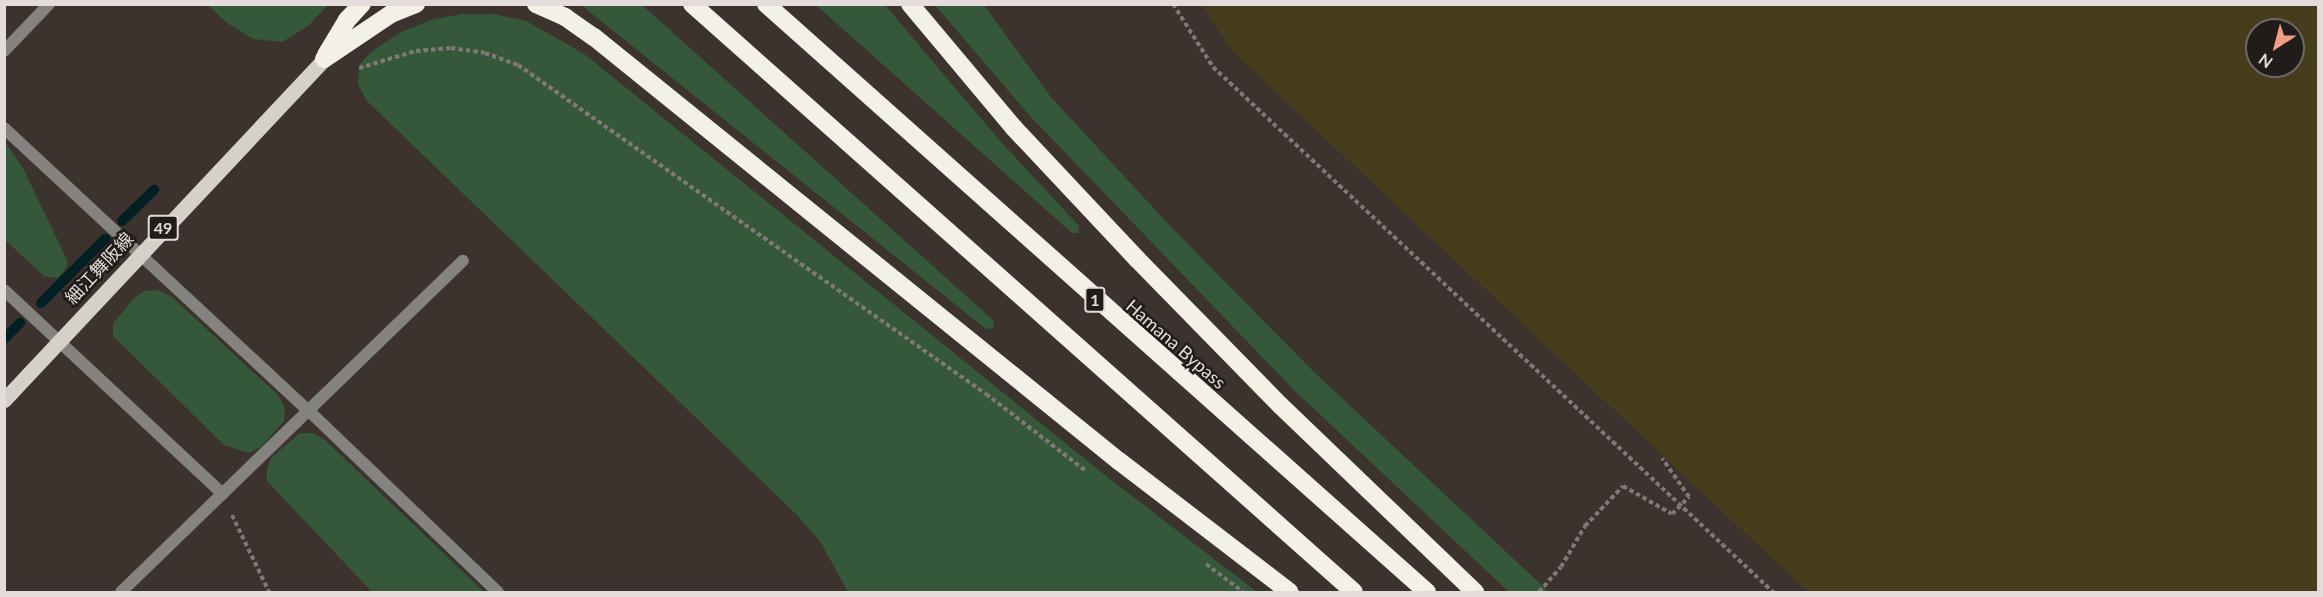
<!DOCTYPE html>
<meta charset="utf-8">
<style>
body{margin:0}
#map{position:relative;width:2323px;height:597px;overflow:hidden;background:#3c332f;font-family:Lato,"Noto Sans JP",sans-serif}
div>[style]{position:absolute}
.green>*{inset:0;background:#35583b}
.sand>*{inset:0;background:#453d1c}
.stream>*{height:10px;margin:-5px;padding:0 5px;transform-origin:5px;border-radius:5px;background:#022023}
.path>*{height:4px;margin-top:-2px;transform-origin:0;background:repeating-linear-gradient(90deg,#807875 0 4.5px,transparent 0 7.5px)}
.minor>*{height:12px;margin:-6px;padding:0 6px;transform-origin:6px;border-radius:6px;background:#85837f}
.primary>*{height:15px;margin:-7.5px;padding:0 7.5px;transform-origin:7.5px;border-radius:7.5px;background:#d4d2c8}
.motorway>*{height:18px;margin:-9px;padding:0 9px;transform-origin:9px;border-radius:9px;background:#f3f0e5}
span{translate:-50% -50%;white-space:nowrap;text-align:center;line-height:1.15;-webkit-text-stroke:5px #201c1a;paint-order:stroke}
.shield-label span{padding:2px 4px;background:#201c1a;border:2px solid;border-radius:4px;-webkit-text-stroke-width:0}
.shield-label{font-size:16px;color:#e3dcda;font-weight:700}
.street-label{font-size:18px;color:#e3dcda}
.frame{position:absolute;inset:0;border:6px solid #e3dcda;pointer-events:none}
.north{position:absolute;left:2245px;top:18px;width:60px;height:60px;box-sizing:border-box;background:#201c1a;border:2px solid #6e6967;border-radius:50%;rotate:216deg;font-size:16px;font-weight:700;line-height:24px;text-align:center;color:#e3dcda}
.north::after{content:'';display:block;margin:auto;width:21px;height:27px;background:#f49e87;clip-path:polygon(50% 0,100% 100%,50% 72%,0 100%)}
</style>
<div id="map">
<div class="green">
<div style="clip-path:polygon(208px 5px,328px 5px,308px 26px,282px 42px,253px 39px,227px 23px)"></div>
<div style="clip-path:polygon(581px 5px,642px 5px,993px 320px,994px 328px,986px 329px)"></div>
<div style="clip-path:polygon(816px 5px,885px 5px,1000px 141px,1079px 226px,1079px 233px,1072px 233px)"></div>
<div style="clip-path:polygon(935px 5px,984px 5px,1050px 96px,1171px 227px,1314px 372px,1549px 592px,1509px 592px,1295px 391px,1029px 115px)"></div>
<div style="clip-path:polygon(462px 14px,494px 14px,526px 21px,583px 53px,1106px 476px,1257px 592px,848px 592px,821px 543px,796px 514px,367px 101px,358px 84px,360px 64px,372px 51px,401px 32px,431px 20px)"></div>
<div style="clip-path:polygon(5px 142px,23px 168px,67px 260px,67px 267px,58px 278px,44px 276px,5px 240px)"></div>
<div style="clip-path:polygon(158px 290px,172px 297px,278px 395px,285px 408px,284px 421px,261px 447px,249px 453px,224px 445px,113px 336px,113px 324px,134px 298px,144px 291px)"></div>
<div style="clip-path:polygon(300px 433px,313px 433px,325px 440px,484px 592px,372px 592px,267px 481px,267px 468px,272px 457px)"></div>
</div>
<div class="sand">
<div style="clip-path:polygon(evenodd,1202px 5px,2318px 5px,2318px 592px,1808px 592px,1232px 51px,1202px 5px,2257px 30px,2293px 30px,2293px 66px,2257px 66px,2257px 30px)"></div>
</div>
<div class="stream">
<div style="left:122px;top:221px;width:45px;rotate:-44.1deg"></div>
<div style="left:41px;top:303px;width:91px;rotate:-45deg"></div>
<div style="left:4px;top:339px;width:23px;rotate:-45deg"></div>
</div>
<div class="path">
<div style="left:1173px;top:4px;width:75px;rotate:57.6deg"></div>
<div style="left:1213px;top:67px;width:768px;rotate:43.15deg"></div>
<div style="left:359px;top:68px;width:59px;rotate:-16.6deg"></div>
<div style="left:416px;top:51px;width:35px;rotate:-5deg"></div>
<div style="left:451px;top:48px;width:34px;rotate:8deg"></div>
<div style="left:485px;top:53px;width:35px;rotate:20deg"></div>
<div style="left:518px;top:65px;width:572px;rotate:35.11deg"></div>
<div style="left:986px;top:394px;width:126px;rotate:37.6deg"></div>
<div style="left:232px;top:515px;width:85px;rotate:64.3deg"></div>
<div style="left:1206px;top:564px;width:46px;rotate:37.1deg"></div>
<div style="left:1539px;top:592px;width:33px;rotate:-49deg"></div>
<div style="left:1561px;top:567px;width:48px;rotate:-59.7deg"></div>
<div style="left:1585px;top:526px;width:55px;rotate:-46.5deg"></div>
<div style="left:1623px;top:486px;width:56px;rotate:29.7deg"></div>
<div style="left:1672px;top:514px;width:24px;rotate:-45deg"></div>
<div style="left:1689px;top:497px;width:47px;rotate:-124.7deg"></div>
</div>
<div class="minor">
<div style="left:4px;top:51px;width:65px;rotate:-46.2deg"></div>
<div style="left:4px;top:128px;width:416px;rotate:42.9deg"></div>
<div style="left:309px;top:411px;width:262px;rotate:43.8deg"></div>
<div style="left:4px;top:290px;width:299px;rotate:43deg"></div>
<div style="left:121px;top:592px;width:476px;rotate:-44.1deg"></div>
</div>
<div class="primary">
<div style="left:4px;top:400px;width:468px;rotate:-46.8deg"></div>
</div>
<div class="motorway">
<div style="left:536px;top:4px;width:32px;rotate:24deg"></div>
<div style="left:565px;top:17px;width:35px;rotate:35deg"></div>
<div style="left:594px;top:37px;width:675px;rotate:38.93deg"></div>
<div style="left:1119px;top:461px;width:215px;rotate:37.5deg"></div>
<div style="left:692px;top:4px;width:885px;rotate:41.61deg"></div>
<div style="left:766px;top:4px;width:885px;rotate:41.66deg"></div>
<div style="left:910px;top:4px;width:162px;rotate:50deg"></div>
<div style="left:1014px;top:128px;width:180px;rotate:46.8deg"></div>
<div style="left:1137px;top:259px;width:206px;rotate:45.6deg"></div>
<div style="left:1281px;top:406px;width:269px;rotate:43.8deg"></div>
<div style="left:326px;top:55px;width:41px;rotate:-59deg"></div>
<div style="left:347px;top:20px;width:22px;rotate:-47deg"></div>
<div style="left:324px;top:59px;width:81px;rotate:-33.9deg"></div>
<div style="left:391px;top:14px;width:27px;rotate:-22deg"></div>
</div>
<div class="shield-label">
<span style="left:163px;top:228px">49</span>
<span style="left:1095px;top:300px">1</span>
</div>
<div class="street-label">
<span style="left:99px;top:268px;rotate:-47deg">細江舞阪線</span>
<span style="left:1176px;top:344px;rotate:41deg">Hamana Bypass</span>
</div>
<div class="frame"></div>
<div class="north">N</div>
</div>
